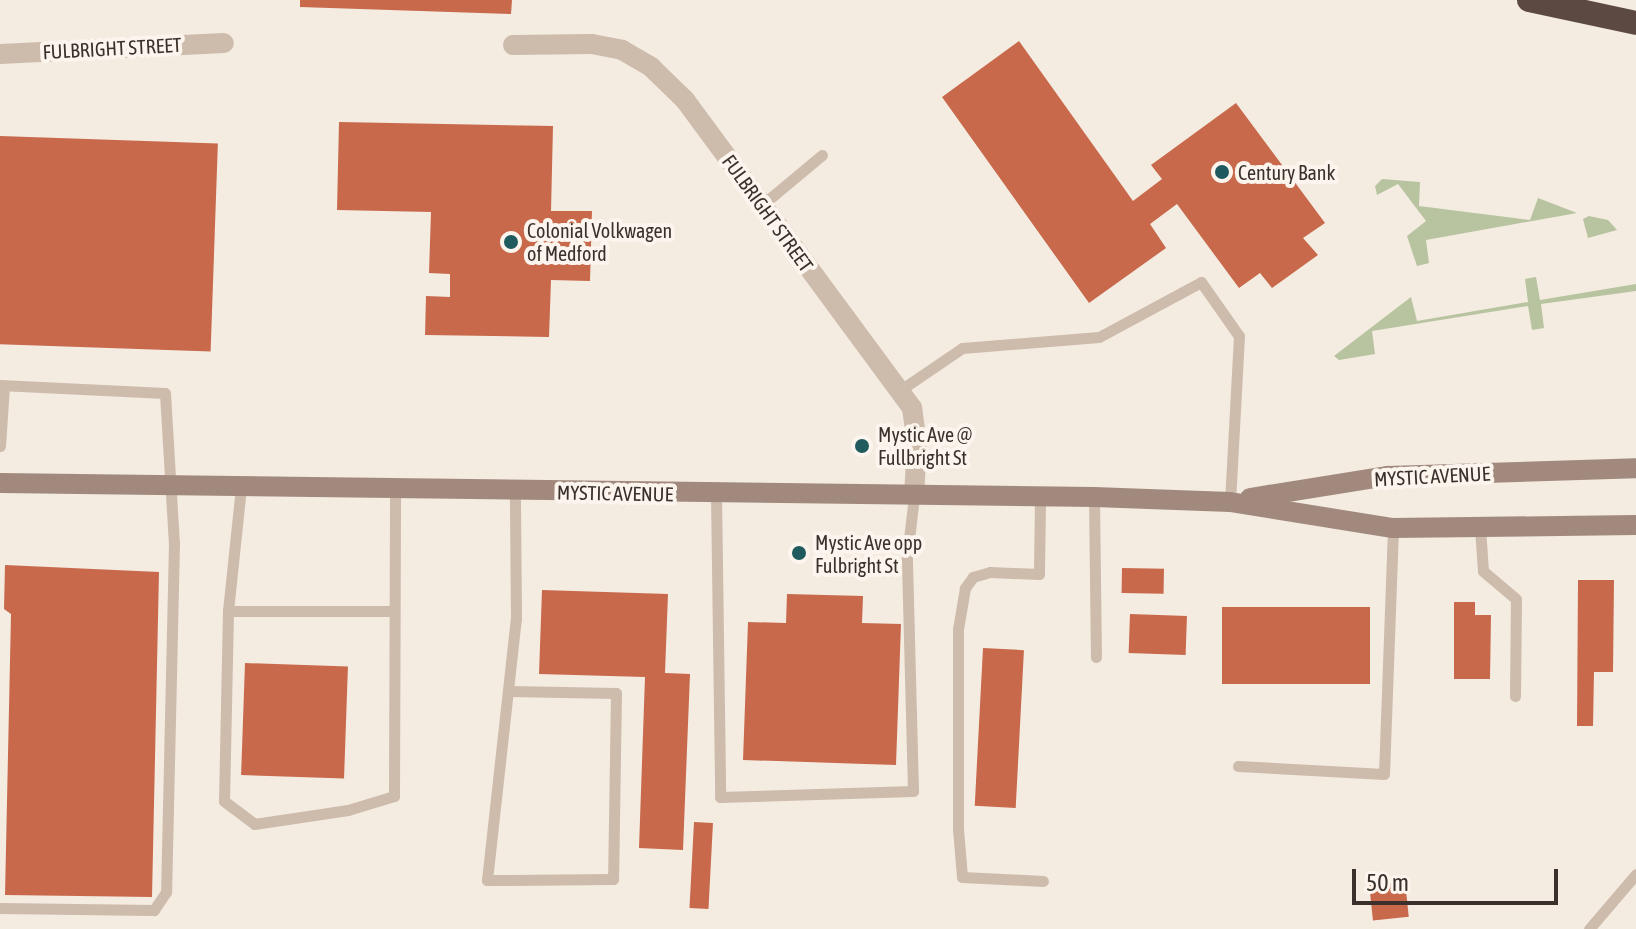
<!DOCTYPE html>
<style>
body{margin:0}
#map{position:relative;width:1636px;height:929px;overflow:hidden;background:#f4ebe1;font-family:"Asap Condensed",sans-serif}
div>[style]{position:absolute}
.green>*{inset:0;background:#b8c4a0}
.building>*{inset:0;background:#c8694b;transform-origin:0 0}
.lane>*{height:11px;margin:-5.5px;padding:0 5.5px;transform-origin:5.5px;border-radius:5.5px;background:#cdbbac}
.street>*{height:20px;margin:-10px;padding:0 10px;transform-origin:10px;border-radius:10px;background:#cdbbac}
.secondary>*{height:20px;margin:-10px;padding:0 10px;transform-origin:10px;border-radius:10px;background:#a18a7d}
.highway>*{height:24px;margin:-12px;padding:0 12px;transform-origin:12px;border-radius:12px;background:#5c4a42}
.dots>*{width:22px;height:22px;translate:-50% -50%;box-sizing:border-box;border:4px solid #fbf5ee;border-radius:50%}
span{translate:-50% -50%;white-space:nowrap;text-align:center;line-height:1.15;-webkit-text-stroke:8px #fbf5ee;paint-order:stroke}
.street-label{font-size:20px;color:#3b302b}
.poi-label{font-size:20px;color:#3b302b}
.left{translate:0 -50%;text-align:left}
.scale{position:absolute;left:1352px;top:869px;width:206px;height:36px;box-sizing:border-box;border:4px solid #3b302b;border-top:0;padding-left:10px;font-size:24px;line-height:28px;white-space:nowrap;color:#3b302b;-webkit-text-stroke:6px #fbf5ee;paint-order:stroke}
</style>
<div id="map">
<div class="green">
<div style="clip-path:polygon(1382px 179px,1420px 182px,1419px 206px,1530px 220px,1538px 198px,1577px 213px,1426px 240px,1429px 263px,1417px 266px,1407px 236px,1426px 221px,1398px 184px,1377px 195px,1375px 186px)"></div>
<div style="clip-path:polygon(1589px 216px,1608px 220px,1617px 230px,1588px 238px,1583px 219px)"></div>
<div style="clip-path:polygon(1536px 277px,1540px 300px,1636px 284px,1636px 291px,1541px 304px,1544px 328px,1532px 330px,1528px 306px,1372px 331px,1375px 354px,1339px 360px,1334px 356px,1411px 297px,1417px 321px,1528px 302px,1525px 279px)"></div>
</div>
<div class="building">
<div style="clip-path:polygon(300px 0,512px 0,511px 14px,300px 7px)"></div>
<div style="clip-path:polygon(1019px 41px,1133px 201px,1162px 179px,1151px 165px,1236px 103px,1325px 223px,1303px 238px,1318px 255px,1272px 288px,1260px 273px,1239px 288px,1177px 204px,1150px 224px,1166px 248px,1089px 303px,942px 97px)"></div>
<div style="clip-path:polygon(339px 122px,553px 126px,551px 211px,592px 211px,590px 281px,551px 280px,549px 337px,425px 335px,426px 296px,450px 297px,450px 274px,429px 273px,431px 212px,337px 210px)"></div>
<div style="left:0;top:136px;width:218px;height:208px;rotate:2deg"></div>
<div style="clip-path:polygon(5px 565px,159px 572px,152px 897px,5px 895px,11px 614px,4px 609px)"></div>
<div style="left:1122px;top:568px;width:42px;height:25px;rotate:1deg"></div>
<div style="clip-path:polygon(1578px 580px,1614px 580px,1613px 672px,1594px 672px,1593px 726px,1577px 726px)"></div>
<div style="clip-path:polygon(542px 590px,668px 594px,665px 673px,690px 674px,683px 850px,639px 848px,645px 677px,539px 674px)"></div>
<div style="clip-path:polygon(787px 594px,863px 596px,862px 623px,901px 624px,896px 765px,743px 760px,748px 622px,786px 623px)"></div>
<div style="clip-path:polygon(1454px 602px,1475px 602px,1475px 615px,1491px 615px,1490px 679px,1454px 679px)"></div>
<div style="left:1222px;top:607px;width:148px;height:77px"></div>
<div style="left:1130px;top:614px;width:57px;height:39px;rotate:2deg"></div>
<div style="left:983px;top:648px;width:41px;height:158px;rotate:3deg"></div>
<div style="left:245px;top:663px;width:103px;height:112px;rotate:2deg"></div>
<div style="left:694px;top:822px;width:19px;height:86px;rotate:3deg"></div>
<div style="left:1405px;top:881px;width:36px;height:36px;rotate:84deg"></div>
</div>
<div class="lane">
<div style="left:762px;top:205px;width:78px;rotate:-39.8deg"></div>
<div style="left:0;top:385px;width:165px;rotate:2.8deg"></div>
<div style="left:165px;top:393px;width:150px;rotate:86.6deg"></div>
<div style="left:174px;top:543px;width:349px;rotate:91.3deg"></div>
<div style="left:166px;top:892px;width:22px;rotate:124deg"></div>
<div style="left:154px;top:910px;width:154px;rotate:-179.3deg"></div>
<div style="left:899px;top:391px;width:76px;rotate:-34.3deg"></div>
<div style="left:962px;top:348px;width:137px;rotate:-4.6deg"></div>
<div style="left:1099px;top:337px;width:116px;rotate:-28.3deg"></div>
<div style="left:1201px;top:282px;width:66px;rotate:54.9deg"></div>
<div style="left:1239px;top:336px;width:166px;rotate:93.1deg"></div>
<div style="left:0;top:446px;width:61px;rotate:-86.2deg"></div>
<div style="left:241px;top:487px;width:125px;rotate:96deg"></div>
<div style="left:228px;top:611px;width:190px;rotate:91.2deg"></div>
<div style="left:224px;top:801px;width:38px;rotate:37deg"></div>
<div style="left:254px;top:824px;width:95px;rotate:-8.5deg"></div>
<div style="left:348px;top:810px;width:48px;rotate:-16.9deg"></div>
<div style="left:394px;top:796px;width:307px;rotate:-89.8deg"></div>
<div style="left:716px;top:494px;width:303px;rotate:89.2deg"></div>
<div style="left:720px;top:797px;width:193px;rotate:-1.8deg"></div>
<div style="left:913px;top:791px;width:235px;rotate:-91.5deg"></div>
<div style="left:907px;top:556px;width:60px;rotate:-83.3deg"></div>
<div style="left:1094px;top:497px;width:160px;rotate:89.3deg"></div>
<div style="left:1040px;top:500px;width:74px;rotate:90.8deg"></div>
<div style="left:1039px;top:574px;width:49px;rotate:-177.7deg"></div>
<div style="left:990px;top:572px;width:18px;rotate:164deg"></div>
<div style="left:973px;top:577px;width:14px;rotate:126deg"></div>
<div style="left:965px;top:588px;width:42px;rotate:99.7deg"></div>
<div style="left:958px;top:629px;width:200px;rotate:90deg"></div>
<div style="left:958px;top:829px;width:48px;rotate:85.2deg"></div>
<div style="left:962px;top:877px;width:81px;rotate:2.8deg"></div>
<div style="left:1480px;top:528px;width:43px;rotate:86deg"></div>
<div style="left:1483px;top:571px;width:43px;rotate:40.3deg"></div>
<div style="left:1516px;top:599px;width:97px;rotate:90.6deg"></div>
<div style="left:228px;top:611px;width:164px"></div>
<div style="left:509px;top:691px;width:107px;rotate:1.1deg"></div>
<div style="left:616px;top:693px;width:186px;rotate:90.9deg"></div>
<div style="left:613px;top:879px;width:126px;rotate:179.5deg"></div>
<div style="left:487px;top:880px;width:263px;rotate:-83.7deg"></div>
<div style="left:516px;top:619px;width:127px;rotate:-90.5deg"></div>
<div style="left:1238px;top:766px;width:146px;rotate:3.1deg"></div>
<div style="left:1384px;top:774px;width:246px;rotate:-87.9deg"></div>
<div style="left:1589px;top:929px;width:72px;rotate:-49.5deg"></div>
</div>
<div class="street">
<div style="left:513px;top:45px;width:79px;rotate:-0.7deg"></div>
<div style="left:592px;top:44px;width:31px;rotate:11deg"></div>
<div style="left:622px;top:50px;width:34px;rotate:30deg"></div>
<div style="left:651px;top:67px;width:47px;rotate:44.1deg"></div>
<div style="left:685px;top:100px;width:383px;rotate:53.6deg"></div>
<div style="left:912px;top:408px;width:36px;rotate:82deg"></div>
<div style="left:917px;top:444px;width:52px;rotate:93.3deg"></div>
<div style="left:0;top:54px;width:224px;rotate:-2.8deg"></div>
</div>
<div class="secondary">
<div style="left:0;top:483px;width:1094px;rotate:0.73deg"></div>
<div style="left:1094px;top:497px;width:136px;rotate:2.1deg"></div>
<div style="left:1230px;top:502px;width:165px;rotate:9.1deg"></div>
<div style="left:1393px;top:528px;width:243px;rotate:-0.7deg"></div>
<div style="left:1250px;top:498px;width:140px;rotate:-9.1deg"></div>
<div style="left:1388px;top:476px;width:248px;rotate:-1.8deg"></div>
</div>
<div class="highway">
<div style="left:1529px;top:0;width:109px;rotate:12.1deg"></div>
</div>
<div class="dots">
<div style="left:1222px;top:172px;background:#1f5a5e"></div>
<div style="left:511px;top:242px;background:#1f5a5e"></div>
<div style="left:862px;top:446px;background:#1f5a5e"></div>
<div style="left:799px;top:553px;background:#1f5a5e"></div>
</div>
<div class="street-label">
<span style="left:112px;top:48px;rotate:-3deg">FULBRIGHT STREET</span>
<span style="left:768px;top:213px;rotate:54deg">FULBRIGHT STREET</span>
<span style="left:1432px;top:476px;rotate:-3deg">MYSTIC AVENUE</span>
<span style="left:615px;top:493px;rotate:1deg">MYSTIC AVENUE</span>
</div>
<div class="poi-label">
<span class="left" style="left:1238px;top:172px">Century Bank</span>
<span class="left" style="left:527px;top:242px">Colonial Volkwagen<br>of Medford</span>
<span class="left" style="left:878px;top:446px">Mystic Ave @<br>Fullbright St</span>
<span class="left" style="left:815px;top:554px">Mystic Ave opp<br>Fulbright St</span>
</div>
<div class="scale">50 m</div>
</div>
